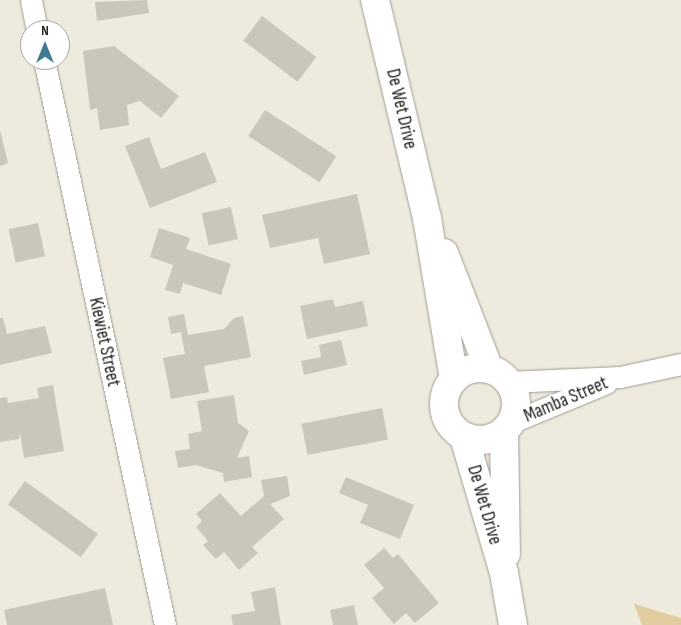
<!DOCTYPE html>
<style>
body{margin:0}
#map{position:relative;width:681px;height:625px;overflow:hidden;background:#efeade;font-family:"Sofia Sans Condensed",sans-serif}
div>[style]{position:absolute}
.water>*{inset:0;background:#e0cc9f}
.building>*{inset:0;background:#cbc6ba;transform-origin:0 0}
.roads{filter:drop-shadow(0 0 1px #a19c91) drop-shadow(0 0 1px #a19c91)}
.street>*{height:21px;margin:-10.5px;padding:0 10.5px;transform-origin:10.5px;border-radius:10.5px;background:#fff}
.secondary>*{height:28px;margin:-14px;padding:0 14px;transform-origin:14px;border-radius:14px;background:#fff}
.secondary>.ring{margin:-14px;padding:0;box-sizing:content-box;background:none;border:28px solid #fff;border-radius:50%}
span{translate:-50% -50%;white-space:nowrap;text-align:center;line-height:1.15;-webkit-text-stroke:4px #fff;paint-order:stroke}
.street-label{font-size:19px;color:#23211d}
.north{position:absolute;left:20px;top:20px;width:50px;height:50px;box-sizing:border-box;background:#fff;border:1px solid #a7a6a5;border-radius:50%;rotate:0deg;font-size:14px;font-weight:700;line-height:20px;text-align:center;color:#23211d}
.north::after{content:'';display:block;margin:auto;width:18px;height:22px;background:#3f7a93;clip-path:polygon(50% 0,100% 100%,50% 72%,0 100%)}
</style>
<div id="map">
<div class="water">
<div style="clip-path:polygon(634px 604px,681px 618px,681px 625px,642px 625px)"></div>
</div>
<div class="building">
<div style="clip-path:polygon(147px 0,149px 13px,97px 21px,95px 2px)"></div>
<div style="left:262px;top:16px;width:68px;height:31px;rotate:37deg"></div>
<div style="clip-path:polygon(114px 46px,179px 96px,161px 118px,140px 101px,127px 105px,129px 125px,100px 130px,97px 108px,90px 110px,83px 51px)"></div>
<div style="left:265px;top:110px;width:85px;height:31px;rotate:33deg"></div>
<div style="clip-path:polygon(0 130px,8px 163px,0 166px)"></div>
<div style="clip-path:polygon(149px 137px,161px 169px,205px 152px,217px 182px,150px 208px,125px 146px)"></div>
<div style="clip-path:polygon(357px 194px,370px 254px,324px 264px,318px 238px,270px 248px,262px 215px)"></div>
<div style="left:231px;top:207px;width:33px;height:30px;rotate:78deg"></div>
<div style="left:38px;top:223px;width:34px;height:30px;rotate:78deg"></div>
<div style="clip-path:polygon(159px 228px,190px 238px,186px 249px,231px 264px,221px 295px,183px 283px,180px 294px,165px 290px,173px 265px,150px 257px)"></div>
<div style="clip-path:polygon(333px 299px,335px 307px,363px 301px,368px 326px,307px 339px,300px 306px)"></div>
<div style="clip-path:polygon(184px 314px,188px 335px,224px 329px,234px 318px,243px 316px,251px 357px,204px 366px,209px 392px,171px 399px,163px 358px,185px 354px,181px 332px,171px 334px,168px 317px)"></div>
<div style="clip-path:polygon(0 318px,3px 318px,7px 334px,45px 326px,52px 353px,0 365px)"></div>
<div style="clip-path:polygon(341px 340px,347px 365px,304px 375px,301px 361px,321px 357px,319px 345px)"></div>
<div style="clip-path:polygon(53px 385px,64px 451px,24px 458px,20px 433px,19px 439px,0 442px,0 398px,7px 397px,8px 403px,39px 398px,37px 388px)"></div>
<div style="clip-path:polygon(234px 395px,238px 423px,249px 431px,237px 458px,249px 456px,252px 477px,224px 482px,223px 473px,196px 465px,178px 468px,175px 451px,190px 449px,188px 434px,202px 431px,197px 401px)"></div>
<div style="left:382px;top:408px;width:32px;height:82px;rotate:79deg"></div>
<div style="clip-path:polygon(287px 476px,290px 496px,270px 504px,284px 519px,252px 547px,258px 553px,239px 570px,224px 552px,216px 559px,203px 545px,208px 541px,196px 527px,202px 521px,196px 514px,220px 493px,241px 516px,264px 496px,261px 480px)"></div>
<div style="clip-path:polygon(346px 477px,414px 505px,400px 539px,360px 523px,368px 505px,339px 493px)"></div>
<div style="left:25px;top:481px;width:90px;height:29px;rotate:36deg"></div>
<div style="clip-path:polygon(384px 548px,393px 558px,398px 554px,439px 603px,415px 623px,406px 613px,394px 624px,372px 598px,384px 588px,364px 565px)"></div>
<div style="clip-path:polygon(275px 587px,281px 625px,233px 625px,231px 615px,255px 611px,251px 592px)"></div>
<div style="clip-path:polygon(105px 588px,113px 625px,7px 625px,4px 610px)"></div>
<div style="clip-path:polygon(354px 605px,358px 625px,333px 625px,330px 610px)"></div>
</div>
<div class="roads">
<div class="street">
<div style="left:31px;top:0;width:31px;rotate:79deg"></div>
<div style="left:44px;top:60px;width:578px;rotate:77.91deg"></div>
<div style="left:508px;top:382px;width:112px;rotate:-2.6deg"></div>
<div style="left:620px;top:377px;width:62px;rotate:-12deg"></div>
<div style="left:512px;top:422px;width:102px;rotate:-22.5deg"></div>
</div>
<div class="secondary">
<div style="left:375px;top:0;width:224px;rotate:76.6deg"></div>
<div style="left:427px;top:218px;width:163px;rotate:80.5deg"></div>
<div style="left:444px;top:253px;width:124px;rotate:68.8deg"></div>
<div class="ring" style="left:444px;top:368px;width:44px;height:44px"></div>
<div style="left:504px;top:432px;width:122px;rotate:89.1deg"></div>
<div style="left:464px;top:437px;width:142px;rotate:73.6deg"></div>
<div style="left:504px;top:573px;width:53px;rotate:80.2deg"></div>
</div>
</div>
<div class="street-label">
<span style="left:401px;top:109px;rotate:77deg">De Wet Drive</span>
<span style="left:104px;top:342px;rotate:78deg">Kiewiet Street</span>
<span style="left:566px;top:400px;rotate:-23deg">Mamba Street</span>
<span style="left:484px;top:505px;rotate:74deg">De Wet Drive</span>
</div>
<div class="north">N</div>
</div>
